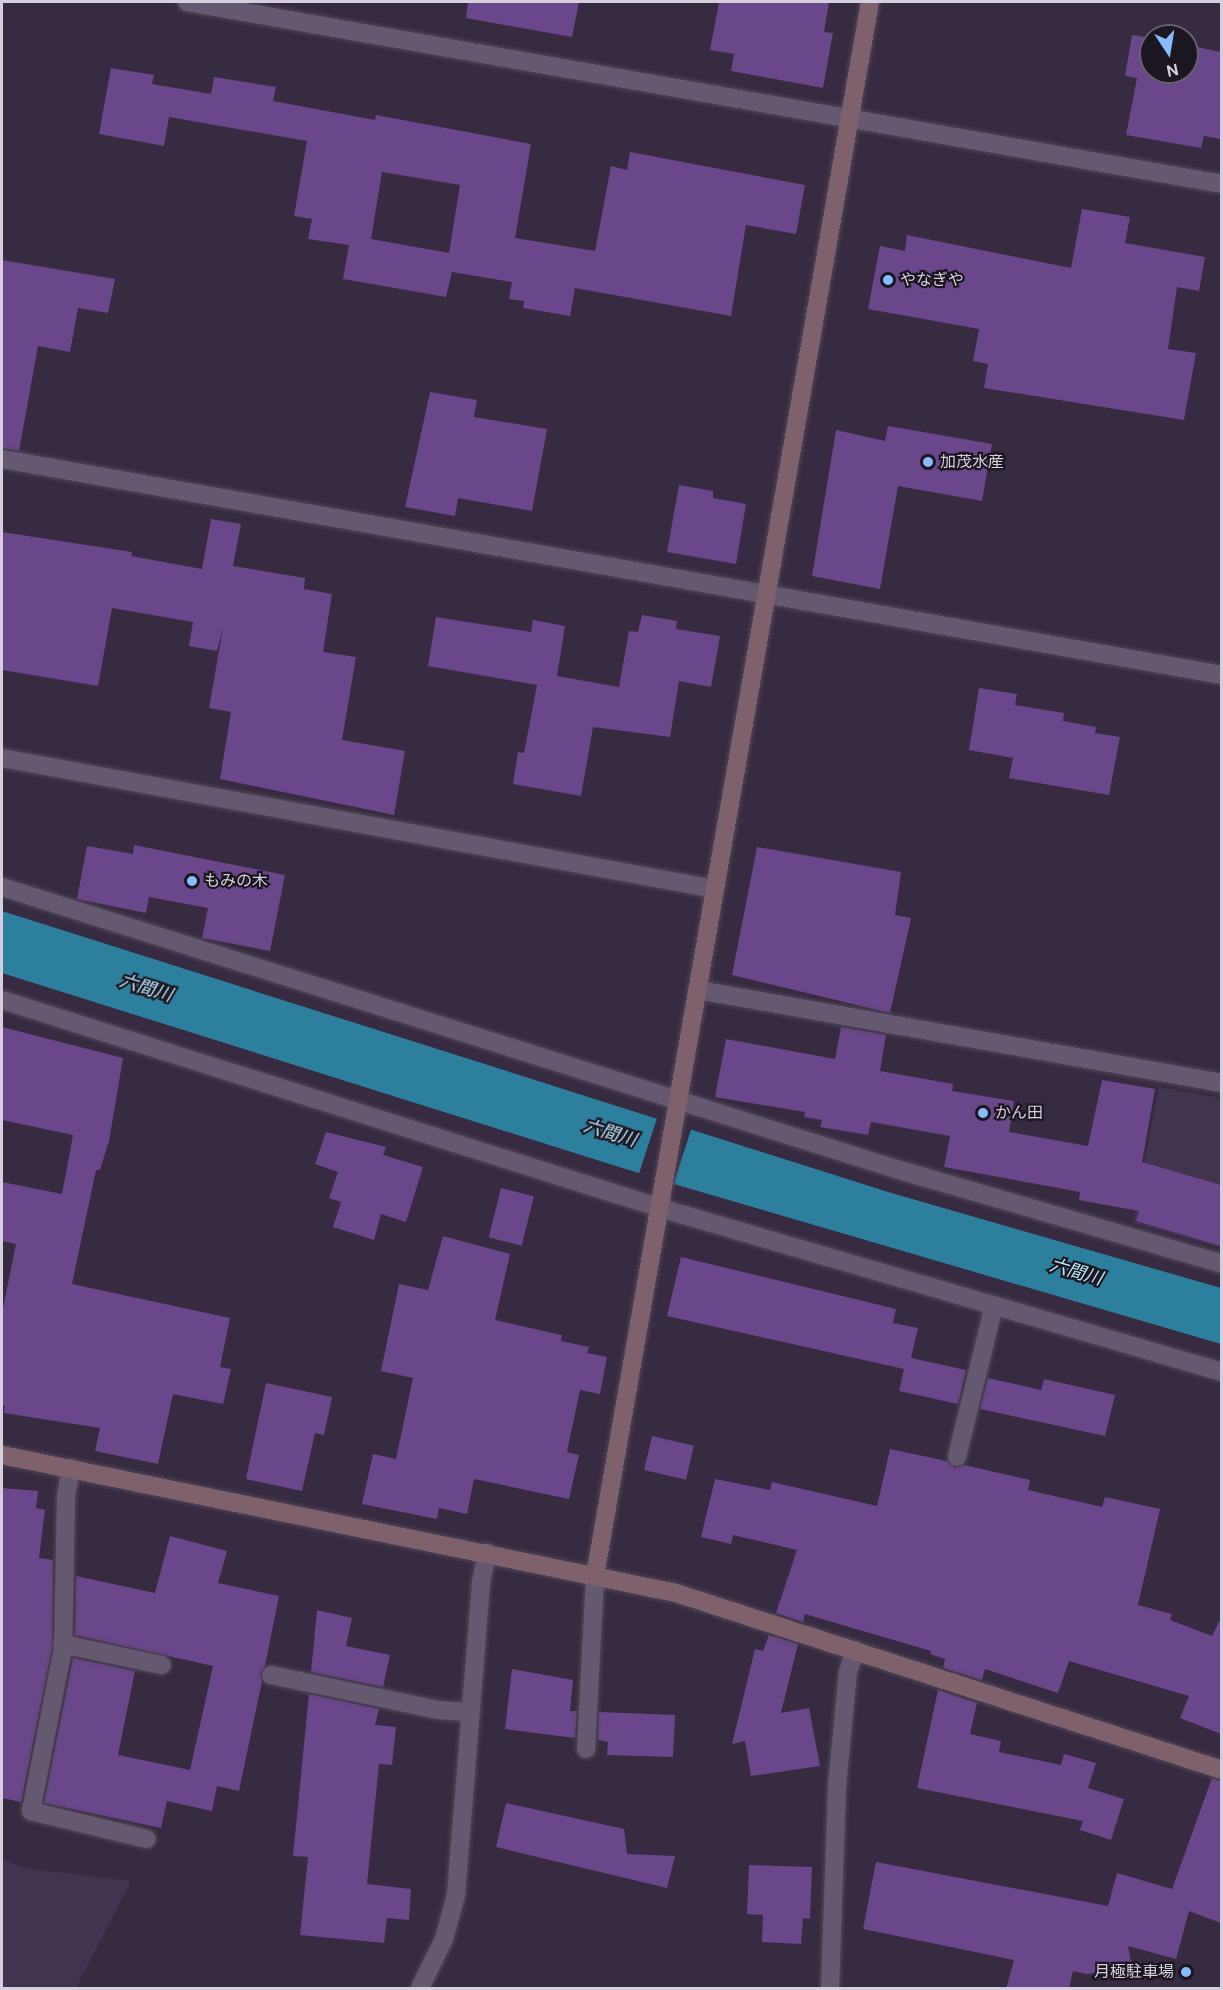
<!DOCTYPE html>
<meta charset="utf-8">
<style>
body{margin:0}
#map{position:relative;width:1223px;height:1990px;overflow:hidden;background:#362b40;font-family:"DM Sans","Noto Sans JP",sans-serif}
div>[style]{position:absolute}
.built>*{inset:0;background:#41344f}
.water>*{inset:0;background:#2d809d}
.pier>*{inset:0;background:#362b40;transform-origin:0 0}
.building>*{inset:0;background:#6a478a;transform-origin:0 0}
.roads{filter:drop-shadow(0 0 2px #514859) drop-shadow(0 0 2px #514859)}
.street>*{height:18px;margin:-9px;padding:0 9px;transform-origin:9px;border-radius:9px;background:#645970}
.secondary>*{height:18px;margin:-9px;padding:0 9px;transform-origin:9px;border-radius:9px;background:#7e616b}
.dots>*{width:16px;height:16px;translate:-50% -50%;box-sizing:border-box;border:3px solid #1b1620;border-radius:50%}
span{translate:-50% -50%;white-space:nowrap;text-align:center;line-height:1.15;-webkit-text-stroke:4.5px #1b1620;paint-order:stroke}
.poi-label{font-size:16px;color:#d5cfdd}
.left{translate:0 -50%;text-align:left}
.right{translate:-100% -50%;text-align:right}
.water-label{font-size:18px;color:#b7e7fb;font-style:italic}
.frame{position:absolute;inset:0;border:3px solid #d5cfdd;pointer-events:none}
.north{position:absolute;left:1139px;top:24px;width:60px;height:60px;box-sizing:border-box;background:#1b1620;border:2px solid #65606c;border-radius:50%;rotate:168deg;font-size:16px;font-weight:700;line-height:24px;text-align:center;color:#d5cfdd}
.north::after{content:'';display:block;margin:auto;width:21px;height:27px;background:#87bbfb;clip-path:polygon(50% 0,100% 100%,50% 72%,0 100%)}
</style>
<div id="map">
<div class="built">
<div style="clip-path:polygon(1159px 1087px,1221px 1098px,1221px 1248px,1133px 1223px)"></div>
<div style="clip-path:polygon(2px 1859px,25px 1868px,131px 1881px,76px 1988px,2px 1988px)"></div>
</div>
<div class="water">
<div style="clip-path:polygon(2px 911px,888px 1192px,1221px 1288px,1221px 1344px,667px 1182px,2px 973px)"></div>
</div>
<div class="pier">
<div style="left:658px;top:1115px;width:36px;height:65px;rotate:18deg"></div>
</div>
<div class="building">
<div style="clip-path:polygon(468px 2px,579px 2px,572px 37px,466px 18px)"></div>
<div style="clip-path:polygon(719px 2px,829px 2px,824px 32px,833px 33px,823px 88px,731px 71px,734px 54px,710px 50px)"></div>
<div style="clip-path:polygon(1132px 35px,1151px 38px,1151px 72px,1187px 72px,1187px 45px,1221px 52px,1221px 139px,1204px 136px,1201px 148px,1126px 135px,1137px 78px,1125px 76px)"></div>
<div style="clip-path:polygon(evenodd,111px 68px,154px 75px,152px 84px,211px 94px,214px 77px,276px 87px,273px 101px,375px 120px,376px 115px,531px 144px,515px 238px,595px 251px,611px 166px,627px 170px,630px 152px,805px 185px,796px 234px,746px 225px,731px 316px,575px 288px,570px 316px,523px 308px,524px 301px,509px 299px,512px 282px,452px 272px,446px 297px,343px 279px,349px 245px,308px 239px,312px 219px,294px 216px,307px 141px,169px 117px,164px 146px,99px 134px,111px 68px,382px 172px,460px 185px,449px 253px,371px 239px,382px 172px)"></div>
<div style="clip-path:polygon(1082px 209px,1130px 217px,1125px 243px,1205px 257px,1199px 291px,1177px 287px,1168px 349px,1196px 353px,1184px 420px,984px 388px,988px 364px,973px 361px,979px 329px,868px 309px,880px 246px,905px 251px,907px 235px,1071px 268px)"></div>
<div style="clip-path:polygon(2px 260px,115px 279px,108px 313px,78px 308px,70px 352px,38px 346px,19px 451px,2px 448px)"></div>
<div style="clip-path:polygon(430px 392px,477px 400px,474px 417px,547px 429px,532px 511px,458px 498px,455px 516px,405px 507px)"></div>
<div style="clip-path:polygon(888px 426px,992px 444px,982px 501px,898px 486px,880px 589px,812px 576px,836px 430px,885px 441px)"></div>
<div style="clip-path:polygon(679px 485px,713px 491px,713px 498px,746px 504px,736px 564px,667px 552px)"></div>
<div style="clip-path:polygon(211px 519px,241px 524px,233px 566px,305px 578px,304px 589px,332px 594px,323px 652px,356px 657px,342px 740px,405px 751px,394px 815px,220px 779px,231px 712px,209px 708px,223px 628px,217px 651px,189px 646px,193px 622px,112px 608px,98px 686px,2px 670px,2px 532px,132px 552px,131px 556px,202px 569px)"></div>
<div style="clip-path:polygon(642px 615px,677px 621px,676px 629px,720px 636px,711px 687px,679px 681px,670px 737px,593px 727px,581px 796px,513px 784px,518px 752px,524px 753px,537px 685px,428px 666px,436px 617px,531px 632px,533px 620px,565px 626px,557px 676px,619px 687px,629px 631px,638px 632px)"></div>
<div style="clip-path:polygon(979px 688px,1017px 694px,1015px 705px,1064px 713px,1063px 721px,1096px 727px,1095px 733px,1120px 737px,1109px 795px,1009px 778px,1013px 758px,969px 750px)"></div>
<div style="clip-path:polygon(134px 845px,285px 875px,270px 951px,202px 938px,208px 908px,149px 897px,146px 913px,77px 899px,87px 846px,133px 854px)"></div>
<div style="clip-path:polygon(757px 847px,901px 872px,895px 915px,911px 918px,890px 1013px,732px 975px)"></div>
<div style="clip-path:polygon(2px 1027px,123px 1058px,109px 1141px,100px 1170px,96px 1170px,72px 1284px,230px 1318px,220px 1367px,231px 1369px,223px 1404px,173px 1394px,158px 1464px,95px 1451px,100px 1428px,4px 1413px,5px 1406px,2px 1406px,2px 1313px,16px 1244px,2px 1241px,2px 1182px,62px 1194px,73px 1135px,2px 1120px)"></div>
<div style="clip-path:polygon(841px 1027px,886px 1035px,880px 1071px,953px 1084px,952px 1091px,1014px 1101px,1009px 1132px,1088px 1146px,1102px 1080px,1155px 1089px,1142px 1162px,1221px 1185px,1221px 1246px,1136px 1221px,1139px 1211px,1079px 1200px,1080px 1192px,944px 1167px,950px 1136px,871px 1122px,868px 1135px,820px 1127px,822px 1120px,804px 1117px,805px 1112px,715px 1097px,726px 1039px,835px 1059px)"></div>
<div style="clip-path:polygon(326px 1132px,386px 1147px,383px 1155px,423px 1167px,406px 1222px,381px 1214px,374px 1240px,333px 1227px,341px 1202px,329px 1198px,338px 1172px,315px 1164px)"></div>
<div style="left:501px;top:1188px;width:34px;height:51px;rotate:14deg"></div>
<div style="clip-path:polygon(443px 1236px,510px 1254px,495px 1320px,562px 1335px,561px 1341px,589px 1347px,587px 1353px,607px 1357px,600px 1394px,580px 1390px,567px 1452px,579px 1455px,569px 1499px,474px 1479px,467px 1514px,439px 1508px,437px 1519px,362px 1504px,373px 1454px,396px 1459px,413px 1378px,381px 1371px,399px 1284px,428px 1290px)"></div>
<div style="clip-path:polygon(681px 1257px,896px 1309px,893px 1323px,918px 1328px,911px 1358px,966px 1370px,958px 1404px,899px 1391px,904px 1369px,667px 1316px)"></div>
<div style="clip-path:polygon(988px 1378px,1041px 1390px,1044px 1379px,1115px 1395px,1105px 1436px,980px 1409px)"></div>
<div style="clip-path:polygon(266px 1383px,332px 1397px,324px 1435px,315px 1433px,302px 1491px,246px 1479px)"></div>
<div style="left:652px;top:1436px;width:43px;height:35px;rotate:13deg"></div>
<div style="clip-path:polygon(890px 1449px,947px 1461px,955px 1468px,964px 1465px,1030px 1480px,1028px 1490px,1102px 1507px,1105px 1497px,1160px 1509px,1138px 1605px,1172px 1614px,1170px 1620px,1212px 1636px,1221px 1618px,1221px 1734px,1180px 1718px,1189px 1696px,1069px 1661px,1058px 1693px,985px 1669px,982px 1680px,943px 1668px,945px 1659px,930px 1654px,931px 1651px,805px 1614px,803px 1622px,776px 1613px,797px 1550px,733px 1535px,731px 1544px,701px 1537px,715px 1479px,770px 1490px,772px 1482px,877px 1506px)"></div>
<div style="clip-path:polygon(2px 1488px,38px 1491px,36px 1508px,45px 1510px,39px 1558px,53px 1560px,52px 1648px,21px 1802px,2px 1798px)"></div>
<div style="clip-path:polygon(170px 1536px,227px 1551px,218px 1583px,279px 1596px,265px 1666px,260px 1673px,262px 1681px,239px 1791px,217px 1786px,212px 1811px,167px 1801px,161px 1828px,44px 1803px,73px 1658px,135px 1671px,118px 1755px,190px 1770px,213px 1666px,75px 1635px,76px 1576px,155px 1593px)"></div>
<div style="clip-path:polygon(317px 1610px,352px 1618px,346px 1646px,390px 1655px,383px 1687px,311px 1672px)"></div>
<div style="clip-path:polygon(769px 1635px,798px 1644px,781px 1713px,809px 1708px,820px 1766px,751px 1776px,745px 1741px,732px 1744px,755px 1649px,763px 1651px)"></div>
<div style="clip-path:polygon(512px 1669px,573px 1680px,570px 1711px,577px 1711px,575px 1738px,505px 1729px)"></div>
<div style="clip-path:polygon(938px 1690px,977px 1703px,970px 1734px,1001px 1741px,999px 1752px,1061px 1765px,1064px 1754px,1096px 1763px,1088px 1788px,1124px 1799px,1111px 1840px,1080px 1830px,1083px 1821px,917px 1788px)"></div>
<div style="clip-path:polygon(309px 1694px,379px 1709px,375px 1725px,396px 1727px,392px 1765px,379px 1764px,367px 1884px,411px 1889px,409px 1920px,387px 1918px,384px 1943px,300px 1935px,308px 1857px,293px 1856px)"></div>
<div style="clip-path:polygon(599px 1712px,675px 1715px,673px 1757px,607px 1755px,608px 1742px,598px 1740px)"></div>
<div style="clip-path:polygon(1212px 1778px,1221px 1781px,1221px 1923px,1189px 1911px,1176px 1959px,1128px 1946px,1132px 1967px,1087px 1974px,1073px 1971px,1069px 1989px,1006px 1989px,1014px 1960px,863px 1929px,876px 1862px,1108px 1906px,1117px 1873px,1172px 1889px)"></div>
<div style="clip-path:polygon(506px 1803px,624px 1829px,627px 1854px,675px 1856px,667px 1888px,496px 1847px)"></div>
<div style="clip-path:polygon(749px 1865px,812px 1867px,810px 1919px,803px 1918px,801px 1944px,762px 1942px,763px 1915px,747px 1914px)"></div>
</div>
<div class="roads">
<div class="street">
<div style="left:187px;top:2px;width:1051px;rotate:9.97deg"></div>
<div style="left:2px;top:459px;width:1239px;rotate:10.04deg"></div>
<div style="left:2px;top:758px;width:725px;rotate:10.41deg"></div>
<div style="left:2px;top:887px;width:937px;rotate:17.51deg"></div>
<div style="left:896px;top:1169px;width:340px;rotate:16.2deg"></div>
<div style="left:698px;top:990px;width:532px;rotate:10.06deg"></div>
<div style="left:2px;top:1000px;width:690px;rotate:17.54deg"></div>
<div style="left:660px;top:1208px;width:585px;rotate:16.27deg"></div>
<div style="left:957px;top:1457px;width:156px;rotate:-76.3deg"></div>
<div style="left:71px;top:1468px;width:29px;rotate:100deg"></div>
<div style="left:66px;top:1497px;width:151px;rotate:91.1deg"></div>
<div style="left:63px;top:1648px;width:166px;rotate:101.1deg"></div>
<div style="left:31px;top:1811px;width:119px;rotate:13.6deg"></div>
<div style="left:62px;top:1644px;width:102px;rotate:11.9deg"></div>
<div style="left:271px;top:1675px;width:171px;rotate:11.8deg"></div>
<div style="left:438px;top:1710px;width:32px;rotate:4deg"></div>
<div style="left:586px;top:1749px;width:173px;rotate:-87deg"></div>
<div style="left:420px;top:1988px;width:55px;rotate:-63.9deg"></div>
<div style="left:444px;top:1939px;width:46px;rotate:-74.7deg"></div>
<div style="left:456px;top:1895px;width:314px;rotate:-85.4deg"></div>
<div style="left:481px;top:1582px;width:30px;rotate:-78deg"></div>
<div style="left:830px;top:1988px;width:202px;rotate:-88deg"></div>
<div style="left:837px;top:1786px;width:115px;rotate:-84.5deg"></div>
<div style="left:848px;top:1672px;width:23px;rotate:-72deg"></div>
</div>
<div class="secondary">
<div style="left:2px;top:1455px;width:688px;rotate:11.57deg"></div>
<div style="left:676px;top:1593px;width:574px;rotate:17.96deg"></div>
<div style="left:595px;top:1576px;width:1598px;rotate:-80.09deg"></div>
</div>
</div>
<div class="dots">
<div style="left:888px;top:280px;background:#87bbfb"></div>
<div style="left:928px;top:462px;background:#87bbfb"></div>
<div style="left:192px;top:881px;background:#87bbfb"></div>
<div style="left:983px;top:1113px;background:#87bbfb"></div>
<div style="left:1186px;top:1972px;background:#87bbfb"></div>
</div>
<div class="poi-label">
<span class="left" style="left:900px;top:280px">やなぎや</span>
<span class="left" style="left:940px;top:462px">加茂水産</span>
<span class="left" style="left:204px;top:881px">もみの木</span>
<span class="left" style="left:995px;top:1113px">かん田</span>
<span class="right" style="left:1174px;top:1972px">月極駐車場</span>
</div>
<div class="water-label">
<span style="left:146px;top:988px;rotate:17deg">六間川</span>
<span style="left:610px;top:1133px;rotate:17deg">六間川</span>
<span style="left:1076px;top:1272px;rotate:16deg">六間川</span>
</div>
<div class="frame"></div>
<div class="north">N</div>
</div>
